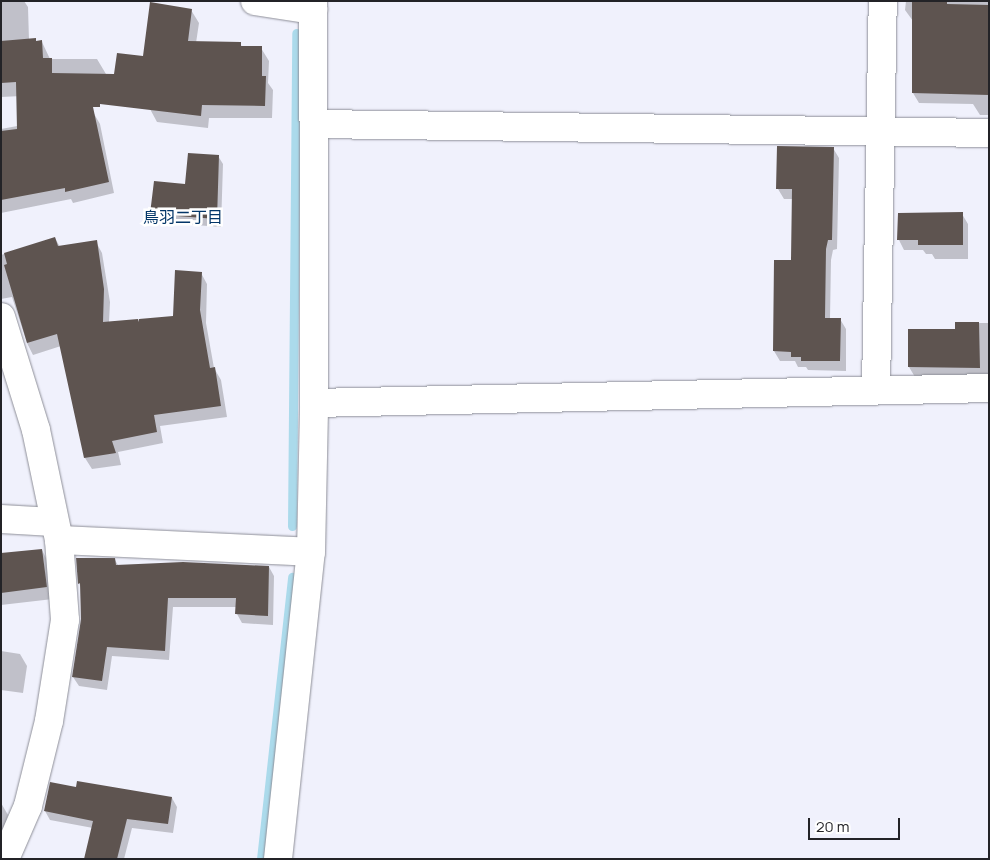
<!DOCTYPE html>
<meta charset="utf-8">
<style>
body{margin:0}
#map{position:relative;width:990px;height:860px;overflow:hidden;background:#f0f1fc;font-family:Manrope,"Noto Sans JP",sans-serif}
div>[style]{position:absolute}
.shadow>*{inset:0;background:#0003}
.stream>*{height:9px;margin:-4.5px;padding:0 4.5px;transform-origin:4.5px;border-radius:4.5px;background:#abdaeb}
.building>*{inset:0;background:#5e5450}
.roads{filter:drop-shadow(0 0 1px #8e8f98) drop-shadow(0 0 1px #8e8f98)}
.minor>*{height:28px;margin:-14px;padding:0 14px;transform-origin:14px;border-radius:14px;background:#fff}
span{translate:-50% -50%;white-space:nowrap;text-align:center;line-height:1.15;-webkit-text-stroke:5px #fff;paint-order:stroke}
.neighbourhood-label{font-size:16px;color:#033668}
.frame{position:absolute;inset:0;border:2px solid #232327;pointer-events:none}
.scale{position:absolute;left:808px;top:818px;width:92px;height:22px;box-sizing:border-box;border:2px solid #232327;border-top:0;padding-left:6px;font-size:15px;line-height:18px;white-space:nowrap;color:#232327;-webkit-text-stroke:4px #fff;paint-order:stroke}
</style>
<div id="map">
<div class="shadow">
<div style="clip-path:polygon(1px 1px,24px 1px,28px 7px,29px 40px,42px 42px,50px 59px,97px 59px,106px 74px,106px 92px,1px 97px)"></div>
<div style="clip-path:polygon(906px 1px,989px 1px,989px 115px,980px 115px,973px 104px,919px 103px,913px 93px,913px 21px,905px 10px)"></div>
<div style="clip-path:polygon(191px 10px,199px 23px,196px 43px,240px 43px,242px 47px,261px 48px,269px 61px,268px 83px,273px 90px,272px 118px,209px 118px,208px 128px,157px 122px,150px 109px)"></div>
<div style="clip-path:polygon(93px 112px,100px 124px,114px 193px,73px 203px,71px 199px,1px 213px,1px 129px)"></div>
<div style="clip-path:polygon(833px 148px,839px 158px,837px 249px,833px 250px,831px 260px,830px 319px,840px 319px,846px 329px,846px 371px,808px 370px,806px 367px,798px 367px,795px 361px,780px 361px,774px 351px,792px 261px,793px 199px,784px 199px,778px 189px)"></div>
<div style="clip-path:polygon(218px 156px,223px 164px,221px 227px,156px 222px,151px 214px,187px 186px)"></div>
<div style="clip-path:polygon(899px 214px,962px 214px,968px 224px,968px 259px,935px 259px,932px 254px,926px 254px,923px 250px,904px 250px,899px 240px)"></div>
<div style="clip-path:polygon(55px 238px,60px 247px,96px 242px,102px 253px,110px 302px,109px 322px,137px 320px,139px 324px,174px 318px,201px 273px,207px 284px,206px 323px,214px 368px,221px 380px,227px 417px,160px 426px,163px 443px,118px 452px,121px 465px,92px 469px,85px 458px,61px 346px,33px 355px,27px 343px,12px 297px,1px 299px,1px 255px)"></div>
<div style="clip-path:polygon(956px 323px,989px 323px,989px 379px,915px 377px,909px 367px,956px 330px)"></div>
<div style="clip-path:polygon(42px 550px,48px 562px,53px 599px,1px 605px,1px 555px)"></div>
<div style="clip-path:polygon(115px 560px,119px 567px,269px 567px,274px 576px,273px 625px,242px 623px,237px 614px,237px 607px,173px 607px,169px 660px,112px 656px,107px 690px,79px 686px,73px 677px,82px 623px,81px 587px,79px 583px)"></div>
<div style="clip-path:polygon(1px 651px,20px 654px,27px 666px,23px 693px,1px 690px)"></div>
<div style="clip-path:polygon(77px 789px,172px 798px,177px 807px,173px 833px,132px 828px,124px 859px,85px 859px,93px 828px,50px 820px,45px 811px)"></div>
<div style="clip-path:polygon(1px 803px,8px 815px,1px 839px)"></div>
</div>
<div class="stream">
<div style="left:292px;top:526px;width:493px;rotate:-89.5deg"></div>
<div style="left:261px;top:859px;width:284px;rotate:-83.7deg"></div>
</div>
<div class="building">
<div style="clip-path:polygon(912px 1px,947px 1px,947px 4px,989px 5px,989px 95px,912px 93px)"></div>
<div style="clip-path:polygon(150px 2px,192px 9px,188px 41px,241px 42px,241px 46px,262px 46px,262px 76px,266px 76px,265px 106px,202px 105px,201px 116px,100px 104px,100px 107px,93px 107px,109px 182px,65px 192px,65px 188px,1px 200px,1px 131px,17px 129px,16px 82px,1px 83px,1px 41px,36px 38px,36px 41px,42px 40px,43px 58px,52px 58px,52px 73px,114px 74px,117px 53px,143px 56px)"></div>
<div style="clip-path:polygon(777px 146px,834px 147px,832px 240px,828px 240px,826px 249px,825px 318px,841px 318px,840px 361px,801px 361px,801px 357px,791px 357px,791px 352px,773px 351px,774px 260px,791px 260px,792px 189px,776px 189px)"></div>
<div style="clip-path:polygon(188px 153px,219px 155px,217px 219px,150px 214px,154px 181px,185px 184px)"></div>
<div style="clip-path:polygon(963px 212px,963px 245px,918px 245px,918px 240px,897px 240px,898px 213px)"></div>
<div style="clip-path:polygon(55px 237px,58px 246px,97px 240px,104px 289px,103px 322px,138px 319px,138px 322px,139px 319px,173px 316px,175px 270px,202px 272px,200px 310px,210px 368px,215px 367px,221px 406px,154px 415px,157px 432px,112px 441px,116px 453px,84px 458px,57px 334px,27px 343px,4px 265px,7px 264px,4px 253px)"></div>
<div style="clip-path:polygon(955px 322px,979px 322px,980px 368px,908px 367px,908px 329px,955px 329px)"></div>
<div style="clip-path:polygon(42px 549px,47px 587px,1px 593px,1px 553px)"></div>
<div style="clip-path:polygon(76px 558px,115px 558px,116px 565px,183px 562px,269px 566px,268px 616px,235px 614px,236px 598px,168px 598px,165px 651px,107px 647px,102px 681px,72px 677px,81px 619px,80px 583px,78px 584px)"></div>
<div style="clip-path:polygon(77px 781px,172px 797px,168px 824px,127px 819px,117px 859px,84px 859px,93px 821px,44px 811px,50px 782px,76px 787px)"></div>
</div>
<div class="roads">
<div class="minor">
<div style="left:255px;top:1px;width:59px;rotate:8.8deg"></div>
<div style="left:314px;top:124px;width:675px;rotate:0.76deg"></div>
<div style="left:1px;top:317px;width:118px;rotate:72.8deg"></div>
<div style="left:36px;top:430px;width:112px;rotate:78.2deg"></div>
<div style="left:59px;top:540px;width:80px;rotate:85.7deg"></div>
<div style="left:65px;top:620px;width:102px;rotate:99deg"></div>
<div style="left:49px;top:721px;width:88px;rotate:103.9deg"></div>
<div style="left:28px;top:806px;width:58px;rotate:113.5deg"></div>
<div style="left:876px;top:389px;width:388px;rotate:-89deg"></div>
<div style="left:314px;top:403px;width:675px;rotate:-1.27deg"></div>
<div style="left:1px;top:519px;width:52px;rotate:3.3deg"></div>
<div style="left:59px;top:540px;width:252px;rotate:2.7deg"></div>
<div style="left:278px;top:859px;width:309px;rotate:-83.9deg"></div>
<div style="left:311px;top:552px;width:149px;rotate:-88.8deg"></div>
<div style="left:314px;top:403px;width:402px;rotate:-90.1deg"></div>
</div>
</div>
<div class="neighbourhood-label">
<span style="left:183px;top:217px">鳥羽二丁目</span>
</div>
<div class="frame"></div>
<div class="scale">20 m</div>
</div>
